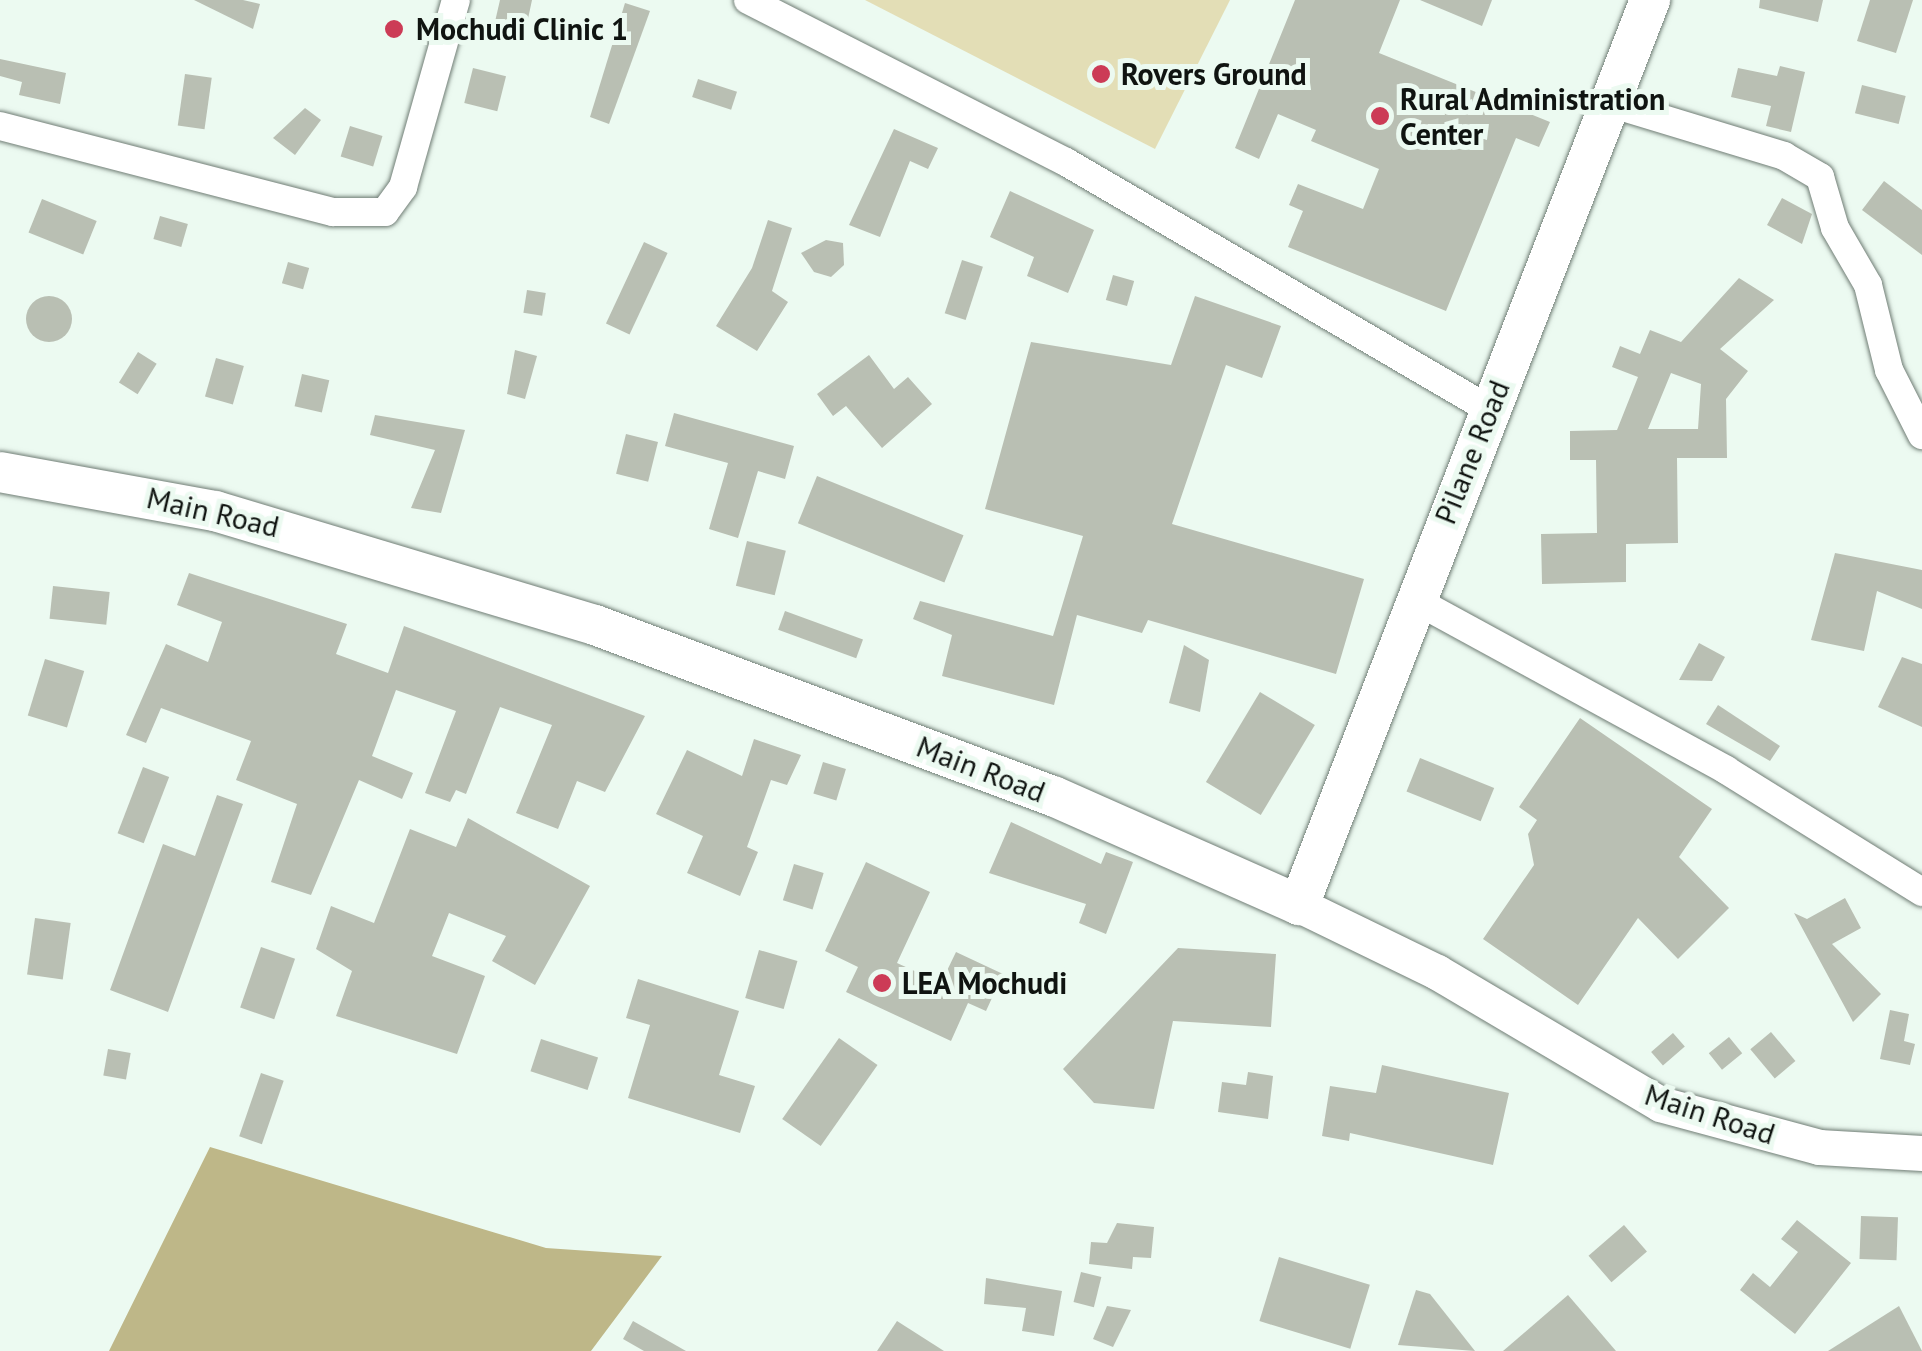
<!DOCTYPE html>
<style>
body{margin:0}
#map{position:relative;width:1922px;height:1351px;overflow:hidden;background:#ecfaf1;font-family:"PT Sans",sans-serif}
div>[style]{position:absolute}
.green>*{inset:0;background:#e3deb6}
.forest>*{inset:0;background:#beb788}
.building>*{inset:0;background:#b9bfb3;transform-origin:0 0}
.round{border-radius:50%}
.roads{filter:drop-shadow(0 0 2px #707d75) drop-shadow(0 0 2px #707d75)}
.minor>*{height:28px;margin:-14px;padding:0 14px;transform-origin:14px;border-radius:14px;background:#fff}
.tertiary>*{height:35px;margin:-17.5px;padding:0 17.5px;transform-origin:17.5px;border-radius:17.5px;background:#fff}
.secondary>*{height:40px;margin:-20px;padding:0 20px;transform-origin:20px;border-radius:20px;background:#fff}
.dots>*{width:28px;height:28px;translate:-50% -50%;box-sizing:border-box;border:5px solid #ecfaf1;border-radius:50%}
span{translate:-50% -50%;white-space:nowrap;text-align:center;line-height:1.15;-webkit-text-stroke:10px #ecfaf1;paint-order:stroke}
.poi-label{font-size:30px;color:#101411;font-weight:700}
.left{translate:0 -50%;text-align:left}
.street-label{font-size:30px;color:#101411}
</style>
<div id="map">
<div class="green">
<div style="clip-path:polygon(865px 0,1230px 0,1155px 149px)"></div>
</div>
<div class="forest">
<div style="clip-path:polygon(210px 1147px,546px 1248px,662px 1256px,591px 1351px,109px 1351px)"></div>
</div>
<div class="building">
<div style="clip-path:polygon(194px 0,243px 0,260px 4px,253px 29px)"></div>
<div style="clip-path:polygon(500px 0,532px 0,525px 33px,494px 26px)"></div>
<div style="clip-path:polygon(1295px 0,1400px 0,1379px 53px,1550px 122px,1539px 147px,1516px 138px,1446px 311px,1288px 247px,1303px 211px,1289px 205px,1298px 184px,1363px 209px,1379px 169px,1311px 141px,1316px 130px,1278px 114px,1259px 159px,1235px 148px)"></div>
<div style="clip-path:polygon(1420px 0,1492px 0,1482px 26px)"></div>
<div style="clip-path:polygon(1760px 0,1823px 0,1818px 22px,1759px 8px)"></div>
<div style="clip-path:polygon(1870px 0,1913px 0,1896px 53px,1857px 41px)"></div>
<div style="clip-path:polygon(625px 3px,650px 11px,609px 124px,590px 117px)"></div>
<div style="clip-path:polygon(0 59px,66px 73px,60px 104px,19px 95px,22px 82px,0 76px)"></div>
<div style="clip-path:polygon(1780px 66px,1805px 72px,1791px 132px,1766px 126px,1771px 106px,1731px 97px,1738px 68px,1777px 76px)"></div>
<div style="left:473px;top:68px;width:34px;height:36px;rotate:14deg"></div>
<div style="left:185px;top:74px;width:27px;height:52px;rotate:8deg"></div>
<div style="left:698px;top:79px;width:41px;height:19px;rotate:18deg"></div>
<div style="left:1862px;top:85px;width:45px;height:29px;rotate:14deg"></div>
<div style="clip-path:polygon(305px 108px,321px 120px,295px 155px,273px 138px)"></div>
<div style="left:350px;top:126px;width:34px;height:32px;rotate:17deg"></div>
<div style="clip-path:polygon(894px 129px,938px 148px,928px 169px,910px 161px,880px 237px,849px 225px)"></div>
<div style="clip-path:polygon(1884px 181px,1922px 210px,1922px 255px,1862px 210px)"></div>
<div style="clip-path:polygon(1010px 191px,1094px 230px,1068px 293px,1027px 276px,1034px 257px,990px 237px)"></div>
<div style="clip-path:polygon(1782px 198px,1812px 214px,1802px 244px,1767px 225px)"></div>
<div style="left:42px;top:199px;width:59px;height:36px;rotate:22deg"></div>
<div style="left:160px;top:216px;width:29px;height:24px;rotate:16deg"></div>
<div style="clip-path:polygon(768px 220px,792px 228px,772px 291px,788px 302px,757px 351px,716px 326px,752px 268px)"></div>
<div style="clip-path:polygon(826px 240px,843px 243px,844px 265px,831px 277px,814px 272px,801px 253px)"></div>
<div style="left:644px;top:242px;width:26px;height:90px;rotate:25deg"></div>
<div style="left:962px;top:260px;width:22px;height:56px;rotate:18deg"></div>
<div style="left:288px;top:262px;width:22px;height:22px;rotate:16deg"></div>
<div style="left:1113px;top:275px;width:22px;height:26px;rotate:16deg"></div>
<div style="clip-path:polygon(evenodd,1739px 278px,1774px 300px,1720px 349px,1748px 371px,1726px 399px,1727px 458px,1677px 458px,1678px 543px,1626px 544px,1626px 582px,1542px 584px,1541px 534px,1597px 533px,1596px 460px,1570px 460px,1570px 431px,1617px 430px,1638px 377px,1612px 367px,1620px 346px,1640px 354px,1650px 330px,1681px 342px,1739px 278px,1671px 373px,1701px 384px,1698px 429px,1648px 429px,1671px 373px)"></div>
<div style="left:527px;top:290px;width:19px;height:23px;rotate:9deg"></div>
<div class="round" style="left:26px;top:296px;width:46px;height:46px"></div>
<div style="clip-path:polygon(1195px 296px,1281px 326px,1262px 378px,1226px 365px,1172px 524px,1364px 579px,1336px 674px,1148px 620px,1142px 633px,1077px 615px,1054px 705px,942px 676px,952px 635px,913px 619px,920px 601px,1053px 636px,1083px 536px,985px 509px,1031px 342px,1171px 365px)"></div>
<div style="clip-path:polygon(515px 350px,537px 356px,525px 399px,507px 394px)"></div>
<div style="left:138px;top:352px;width:22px;height:36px;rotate:32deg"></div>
<div style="clip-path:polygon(869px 355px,894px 389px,908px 377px,932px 404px,882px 448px,846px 406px,833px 416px,817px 394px)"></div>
<div style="left:216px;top:358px;width:29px;height:40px;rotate:16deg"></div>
<div style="left:302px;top:374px;width:28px;height:33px;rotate:13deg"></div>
<div style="clip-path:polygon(674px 413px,794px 446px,785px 479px,758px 471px,738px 538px,709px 529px,728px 463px,665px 446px)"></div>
<div style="clip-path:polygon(375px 415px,465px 430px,441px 513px,411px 508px,435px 450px,370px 435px)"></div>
<div style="left:626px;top:434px;width:33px;height:41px;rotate:14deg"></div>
<div style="left:817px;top:476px;width:158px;height:51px;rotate:22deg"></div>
<div style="left:747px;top:541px;width:40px;height:46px;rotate:14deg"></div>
<div style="clip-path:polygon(1835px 553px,1922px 570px,1922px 609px,1877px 591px,1864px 651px,1811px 640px)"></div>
<div style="clip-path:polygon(189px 573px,347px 624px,336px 654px,388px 673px,404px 626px,645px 716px,605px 792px,577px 781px,558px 829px,516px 813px,552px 725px,500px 707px,466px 794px,456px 790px,450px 802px,425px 793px,456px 711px,396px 690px,372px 756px,413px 773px,402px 799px,359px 780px,311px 895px,271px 882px,297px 804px,236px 780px,251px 741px,161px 708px,146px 743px,126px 735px,166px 644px,208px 662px,222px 622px,177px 605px)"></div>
<div style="left:53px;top:586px;width:57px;height:33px;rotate:6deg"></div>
<div style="left:785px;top:611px;width:83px;height:20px;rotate:20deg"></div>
<div style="clip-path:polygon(1699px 643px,1725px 657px,1712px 681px,1679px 680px)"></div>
<div style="clip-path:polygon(1184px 645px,1209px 660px,1200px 712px,1169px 703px)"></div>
<div style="clip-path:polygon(1902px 657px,1922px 664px,1922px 727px,1878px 707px)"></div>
<div style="left:45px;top:659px;width:41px;height:59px;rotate:17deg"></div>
<div style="left:1260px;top:692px;width:64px;height:105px;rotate:31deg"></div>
<div style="clip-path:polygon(1718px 705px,1780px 746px,1770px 761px,1706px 724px)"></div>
<div style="clip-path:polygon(1580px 718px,1712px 809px,1679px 857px,1729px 908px,1678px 959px,1638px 918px,1578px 1005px,1483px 939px,1534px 865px,1528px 834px,1537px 820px,1519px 807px)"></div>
<div style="clip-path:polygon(754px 739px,801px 755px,787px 785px,771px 780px,747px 847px,758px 852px,740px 896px,687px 873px,703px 836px,656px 814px,687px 750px,742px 776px)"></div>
<div style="left:1420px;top:758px;width:80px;height:36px;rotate:22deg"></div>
<div style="left:823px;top:762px;width:24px;height:33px;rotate:17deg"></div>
<div style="left:143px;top:767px;width:28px;height:71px;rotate:21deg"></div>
<div style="clip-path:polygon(217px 795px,243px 804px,168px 1012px,110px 990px,163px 844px,195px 856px)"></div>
<div style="clip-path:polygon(468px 818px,590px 886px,535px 985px,492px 961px,506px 936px,449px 913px,432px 956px,485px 976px,457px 1054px,336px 1016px,352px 971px,316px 949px,331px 906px,374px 923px,410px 829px,456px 847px)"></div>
<div style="clip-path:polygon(1011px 822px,1101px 864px,1106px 852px,1133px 862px,1106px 934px,1079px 923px,1086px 904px,989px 873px)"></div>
<div style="clip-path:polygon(866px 862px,930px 892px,897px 963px,941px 983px,956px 952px,1003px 974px,986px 1011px,968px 1003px,951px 1041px,846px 992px,858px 967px,825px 951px)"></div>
<div style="left:794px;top:864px;width:31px;height:38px;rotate:17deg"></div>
<div style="clip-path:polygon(1845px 898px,1861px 928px,1832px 944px,1881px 994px,1853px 1022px,1794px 913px,1807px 919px)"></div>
<div style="left:35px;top:918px;width:36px;height:57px;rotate:8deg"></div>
<div style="left:261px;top:947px;width:36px;height:64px;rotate:19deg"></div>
<div style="clip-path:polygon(1178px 948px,1276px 954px,1271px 1027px,1173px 1021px,1154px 1109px,1094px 1103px,1063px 1069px)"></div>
<div style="left:759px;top:950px;width:40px;height:50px;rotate:16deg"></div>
<div style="clip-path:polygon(638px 979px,739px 1011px,719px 1075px,755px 1086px,740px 1133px,628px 1098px,650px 1025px,626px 1018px)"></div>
<div style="clip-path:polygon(1890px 1010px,1909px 1014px,1904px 1041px,1915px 1044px,1910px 1065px,1880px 1059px)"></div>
<div style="left:1771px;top:1032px;width:38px;height:27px;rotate:50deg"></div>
<div style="left:1673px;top:1033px;width:18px;height:29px;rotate:49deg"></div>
<div style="left:1729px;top:1037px;width:21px;height:26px;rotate:51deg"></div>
<div style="left:839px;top:1038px;width:47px;height:99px;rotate:35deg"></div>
<div style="left:541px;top:1039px;width:60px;height:34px;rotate:18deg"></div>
<div style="left:108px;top:1049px;width:23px;height:27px;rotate:10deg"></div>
<div style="clip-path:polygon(1382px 1065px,1509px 1093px,1493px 1165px,1350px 1133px,1349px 1141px,1322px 1136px,1330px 1086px,1376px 1093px)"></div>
<div style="clip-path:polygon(1248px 1072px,1273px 1076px,1268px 1119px,1218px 1112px,1222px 1082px,1246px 1085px)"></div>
<div style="left:261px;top:1073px;width:24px;height:67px;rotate:19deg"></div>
<div style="left:1861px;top:1216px;width:37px;height:43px;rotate:2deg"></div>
<div style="clip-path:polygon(1797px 1220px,1851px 1263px,1795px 1334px,1740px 1290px,1753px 1273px,1770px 1287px,1798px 1252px,1781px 1239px)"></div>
<div style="clip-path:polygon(1117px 1223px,1154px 1227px,1151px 1258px,1133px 1257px,1132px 1269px,1089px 1264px,1091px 1242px,1107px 1243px)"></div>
<div style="left:1624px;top:1225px;width:35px;height:47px;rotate:49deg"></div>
<div style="left:1279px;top:1257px;width:95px;height:67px;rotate:17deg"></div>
<div style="left:1081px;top:1272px;width:21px;height:31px;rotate:14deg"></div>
<div style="clip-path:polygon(986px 1278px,1062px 1291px,1054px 1336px,1022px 1331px,1026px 1308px,984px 1304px)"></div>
<div style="clip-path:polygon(1416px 1290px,1430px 1294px,1475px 1351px,1398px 1345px)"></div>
<div style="clip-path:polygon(1568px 1295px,1616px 1351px,1503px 1351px)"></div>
<div style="clip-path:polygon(1107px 1306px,1131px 1310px,1113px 1347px,1093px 1339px)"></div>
<div style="clip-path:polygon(1899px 1306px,1922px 1351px,1828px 1351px)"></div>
<div style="clip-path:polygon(633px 1321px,686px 1351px,644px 1351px,623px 1339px)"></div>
<div style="clip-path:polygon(897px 1321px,944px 1351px,877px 1351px)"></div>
</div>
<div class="roads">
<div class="minor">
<div style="left:748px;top:0;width:357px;rotate:27deg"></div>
<div style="left:1066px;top:162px;width:490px;rotate:30.3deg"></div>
<div style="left:1610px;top:103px;width:182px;rotate:16.9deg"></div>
<div style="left:1784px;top:156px;width:42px;rotate:30.3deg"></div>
<div style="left:1820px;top:177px;width:53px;rotate:73.6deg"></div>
<div style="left:1835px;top:228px;width:66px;rotate:59.9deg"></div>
<div style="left:1868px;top:285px;width:88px;rotate:76.1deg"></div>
<div style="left:1889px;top:370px;width:73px;rotate:63.1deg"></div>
<div style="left:0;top:126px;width:344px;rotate:14.5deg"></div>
<div style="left:333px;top:212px;width:52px"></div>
<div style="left:385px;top:212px;width:31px;rotate:-54deg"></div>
<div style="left:403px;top:187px;width:194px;rotate:-74.2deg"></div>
<div style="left:1413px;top:599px;width:357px;rotate:28.6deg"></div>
<div style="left:1726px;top:770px;width:231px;rotate:31.9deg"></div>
</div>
<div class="tertiary">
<div style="left:1299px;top:905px;width:153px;rotate:25.9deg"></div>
<div style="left:1437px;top:972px;width:259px;rotate:30.6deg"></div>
<div style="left:1660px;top:1104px;width:165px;rotate:15.1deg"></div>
<div style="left:1819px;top:1147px;width:103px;rotate:3.3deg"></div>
</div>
<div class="secondary">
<div style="left:0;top:472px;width:219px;rotate:10.3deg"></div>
<div style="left:215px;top:511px;width:397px;rotate:16.7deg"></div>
<div style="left:595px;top:625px;width:489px;rotate:20.5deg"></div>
<div style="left:1053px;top:796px;width:269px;rotate:23.9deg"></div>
<div style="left:1299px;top:905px;width:971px;rotate:-68.8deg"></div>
</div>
</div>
<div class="dots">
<div style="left:394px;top:29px;background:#cc3b56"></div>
<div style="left:1101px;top:74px;background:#cc3b56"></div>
<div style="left:1380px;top:116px;background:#cc3b56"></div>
<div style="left:882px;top:983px;background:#cc3b56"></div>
</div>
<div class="poi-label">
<span class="left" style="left:416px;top:29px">Mochudi Clinic 1</span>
<span class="left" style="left:1121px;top:74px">Rovers Ground</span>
<span class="left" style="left:1400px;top:116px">Rural Administration<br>Center</span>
<span class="left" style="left:902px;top:983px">LEA Mochudi</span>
</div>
<div class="street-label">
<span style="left:1472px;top:452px;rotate:-68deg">Pilane Road</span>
<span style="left:213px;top:512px;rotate:13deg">Main Road</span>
<span style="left:981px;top:769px;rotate:21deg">Main Road</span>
<span style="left:1710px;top:1114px;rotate:18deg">Main Road</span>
</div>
</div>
